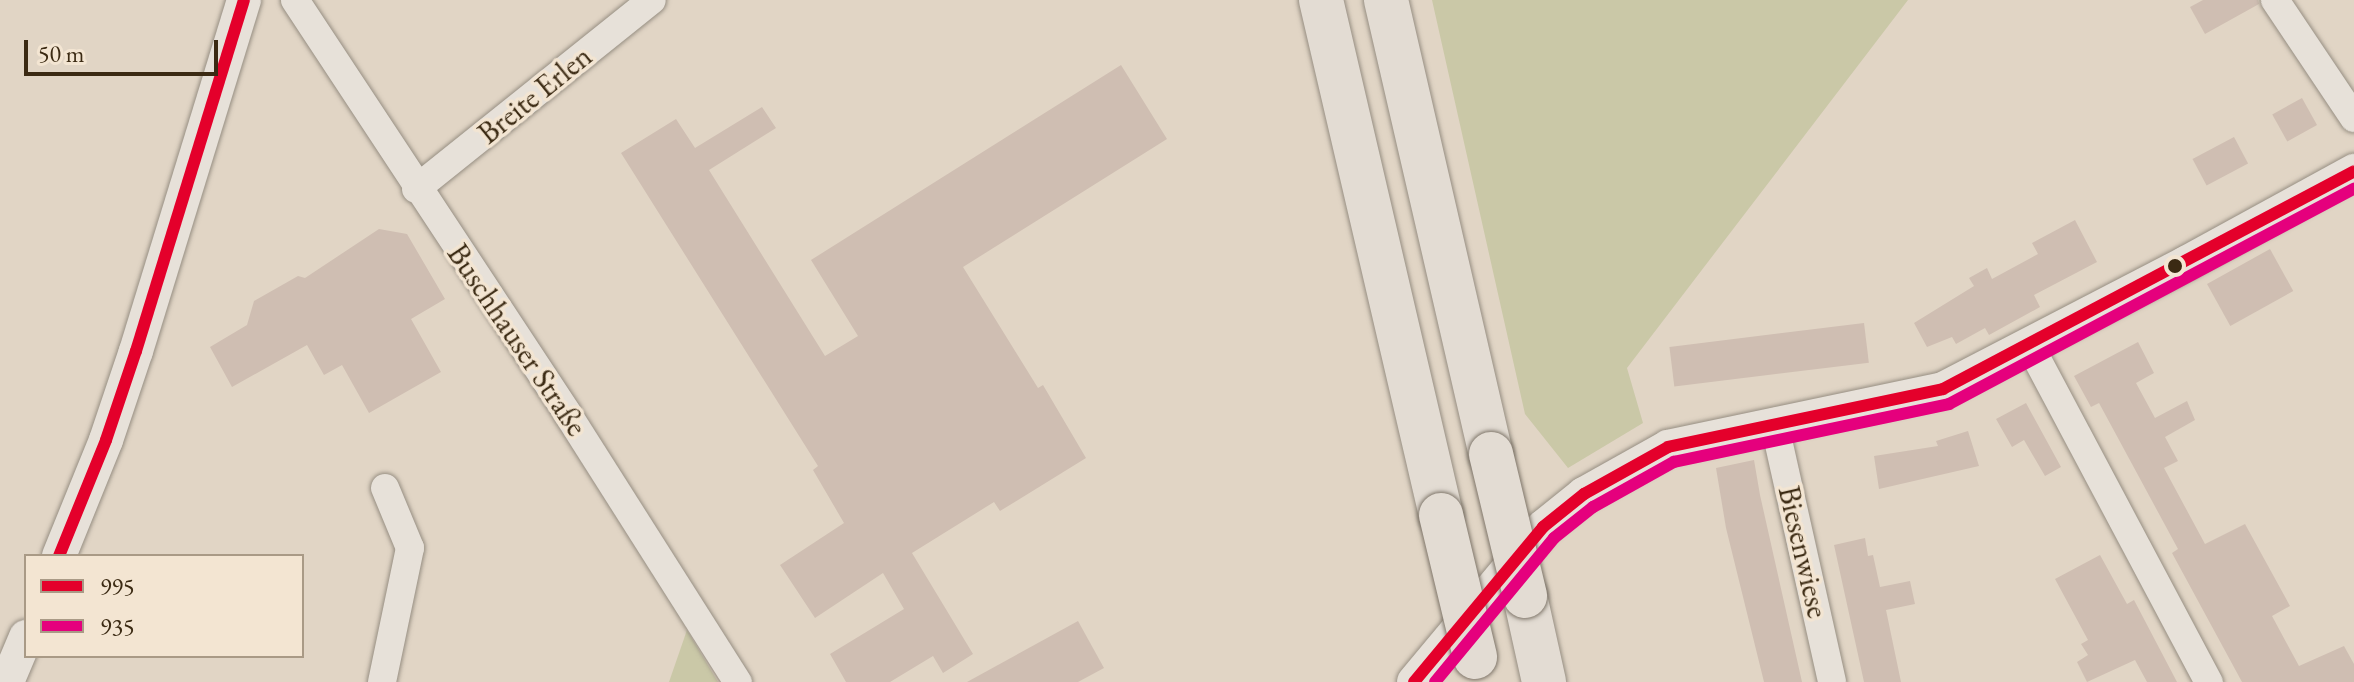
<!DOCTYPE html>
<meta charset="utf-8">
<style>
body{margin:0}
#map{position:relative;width:2354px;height:682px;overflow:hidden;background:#e1d5c5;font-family:"EB Garamond",serif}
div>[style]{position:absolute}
.green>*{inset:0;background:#cac8a7}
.building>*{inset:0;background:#cfbeb2;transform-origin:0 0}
.roads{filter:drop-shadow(0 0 2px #968e82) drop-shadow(0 0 2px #968e82)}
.minor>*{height:28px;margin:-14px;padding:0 14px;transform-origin:14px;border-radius:14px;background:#e7e1d9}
.tertiary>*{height:34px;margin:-17px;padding:0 17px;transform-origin:17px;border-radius:17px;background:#e7e1d9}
.motorway>*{height:44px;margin:-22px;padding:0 22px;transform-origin:22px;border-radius:22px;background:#e3dcd3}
.bridges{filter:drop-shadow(0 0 2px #7f766a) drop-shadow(0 0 2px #7f766a)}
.motorway-bridge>*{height:44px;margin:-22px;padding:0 22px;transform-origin:22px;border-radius:22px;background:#e3dcd3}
.bus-1>*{height:12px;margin:-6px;padding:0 6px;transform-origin:6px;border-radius:6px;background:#e4002b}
.bus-2>*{height:12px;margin:-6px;padding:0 6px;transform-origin:6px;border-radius:6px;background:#e5007d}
.dots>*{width:22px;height:22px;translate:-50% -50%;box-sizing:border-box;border:4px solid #f3e5d2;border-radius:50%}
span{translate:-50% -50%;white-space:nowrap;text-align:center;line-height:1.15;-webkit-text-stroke:7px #f3e5d2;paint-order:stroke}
.street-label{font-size:30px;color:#3b2a13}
.legend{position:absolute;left:24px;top:554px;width:280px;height:104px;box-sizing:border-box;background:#f3e5d2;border:2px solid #a99a86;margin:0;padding:10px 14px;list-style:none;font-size:24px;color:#3b2a13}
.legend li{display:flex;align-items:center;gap:16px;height:40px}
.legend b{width:40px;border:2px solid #a99a86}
.scale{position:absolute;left:24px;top:40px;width:194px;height:36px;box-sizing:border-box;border:4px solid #3b2a13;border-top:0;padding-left:10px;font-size:24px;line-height:28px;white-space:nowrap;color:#3b2a13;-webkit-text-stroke:6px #f3e5d2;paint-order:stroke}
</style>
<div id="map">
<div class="green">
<div style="clip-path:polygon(1432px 0,1908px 0,1627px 368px,1643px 423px,1568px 468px,1525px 414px)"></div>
<div style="clip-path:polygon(687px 630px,718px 682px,669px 682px)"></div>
</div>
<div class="building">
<div style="clip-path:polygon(2203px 0,2258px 0,2259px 4px,2205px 34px,2190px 7px)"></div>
<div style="clip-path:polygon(1121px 65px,1167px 139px,963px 267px,1038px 388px,1043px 385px,1086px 458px,1000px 511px,994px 502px,912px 553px,973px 654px,943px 673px,933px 656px,890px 682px,846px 682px,830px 654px,904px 609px,883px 573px,815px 618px,780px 565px,844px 523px,813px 470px,818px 466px,621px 153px,676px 119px,695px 148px,762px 107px,776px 128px,709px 170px,825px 356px,858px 336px,811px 260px)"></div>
<div style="left:2302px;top:98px;width:31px;height:34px;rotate:61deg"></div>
<div style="left:2234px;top:137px;width:30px;height:47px;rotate:62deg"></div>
<div style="clip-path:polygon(2075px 220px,2097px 262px,2034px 295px,2040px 307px,1989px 335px,1985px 328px,1956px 344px,1952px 337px,1927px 347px,1914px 323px,1974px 286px,1969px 278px,1987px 268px,1992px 279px,2038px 254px,2032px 243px)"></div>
<div style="clip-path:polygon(379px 229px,407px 234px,445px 299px,411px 319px,441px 372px,369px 413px,342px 365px,324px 375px,307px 345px,232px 387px,210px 347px,247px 325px,254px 301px,298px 276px,305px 278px)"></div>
<div style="left:2270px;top:249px;width:48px;height:72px;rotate:61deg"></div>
<div style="left:1864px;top:323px;width:40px;height:196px;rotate:83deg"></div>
<div style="clip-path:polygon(2138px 342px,2154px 373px,2136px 383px,2155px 418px,2187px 401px,2195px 420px,2165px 437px,2178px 461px,2164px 468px,2205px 544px,2245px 524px,2290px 606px,2272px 616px,2299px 666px,2344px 646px,2354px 664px,2354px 682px,2242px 682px,2172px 553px,2178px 549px,2099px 403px,2091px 407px,2074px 376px)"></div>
<div style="clip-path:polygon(2026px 403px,2061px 467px,2045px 476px,2024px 440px,2012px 447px,1996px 419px)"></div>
<div style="clip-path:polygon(1968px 431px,1979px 466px,1879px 489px,1874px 456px,1938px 446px,1936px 441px)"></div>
<div style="clip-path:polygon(1754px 460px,1760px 495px,1802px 682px,1764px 682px,1726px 528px,1716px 468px)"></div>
<div style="clip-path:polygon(1865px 538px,1868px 556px,1873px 555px,1880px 587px,1910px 581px,1915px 604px,1886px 610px,1901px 682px,1864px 682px,1834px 545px)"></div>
<div style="clip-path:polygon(2100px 555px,2127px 604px,2134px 600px,2177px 682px,2147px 682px,2135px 660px,2087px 682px,2077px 662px,2088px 655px,2081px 644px,2088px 640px,2055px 579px)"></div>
<div style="clip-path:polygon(1078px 621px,1104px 668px,1078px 682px,967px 682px)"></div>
</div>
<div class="roads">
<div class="minor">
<div style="left:295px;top:0;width:495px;rotate:56.6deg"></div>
<div style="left:567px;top:413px;width:319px;rotate:57.6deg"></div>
<div style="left:2275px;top:0;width:142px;rotate:56.2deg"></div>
<div style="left:416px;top:189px;width:302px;rotate:-38.7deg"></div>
<div style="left:2030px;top:346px;width:381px;rotate:62deg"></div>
<div style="left:1774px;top:422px;width:266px;rotate:77.4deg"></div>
<div style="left:382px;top:682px;width:137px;rotate:-78.2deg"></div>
<div style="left:410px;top:548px;width:65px;rotate:-112.6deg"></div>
</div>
<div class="tertiary">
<div style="left:59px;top:556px;width:125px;rotate:-67.9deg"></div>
<div style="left:106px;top:440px;width:94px;rotate:-71.4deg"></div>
<div style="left:136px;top:351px;width:367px;rotate:-72.9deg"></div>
<div style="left:7px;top:682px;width:49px;rotate:-67.1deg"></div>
<div style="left:1414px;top:682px;width:202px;rotate:-50.2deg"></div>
<div style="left:1543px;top:527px;width:53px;rotate:-38.8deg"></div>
<div style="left:1584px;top:494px;width:96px;rotate:-29.2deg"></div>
<div style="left:1668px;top:447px;width:281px;rotate:-11.9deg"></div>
<div style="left:1943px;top:389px;width:274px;rotate:-27.4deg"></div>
<div style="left:2186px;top:263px;width:192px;rotate:-28.7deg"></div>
</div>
<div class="motorway">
<div style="left:1321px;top:0;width:529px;rotate:76.88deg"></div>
<div style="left:1386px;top:0;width:466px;rotate:77deg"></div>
<div style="left:1525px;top:596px;width:88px;rotate:77.5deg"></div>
</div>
</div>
<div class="bridges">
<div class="motorway-bridge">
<div style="left:1491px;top:454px;width:146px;rotate:76.5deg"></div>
<div style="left:1441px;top:515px;width:146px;rotate:76.5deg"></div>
</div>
</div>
<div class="bus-1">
<div style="left:59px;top:556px;width:125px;rotate:-67.9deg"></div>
<div style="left:106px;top:440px;width:94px;rotate:-71.4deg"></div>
<div style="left:136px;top:351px;width:367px;rotate:-72.9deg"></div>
<div style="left:1414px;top:682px;width:202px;rotate:-50.2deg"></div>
<div style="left:1543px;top:527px;width:53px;rotate:-38.8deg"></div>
<div style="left:1584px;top:494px;width:96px;rotate:-29.2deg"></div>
<div style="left:1668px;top:447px;width:281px;rotate:-11.9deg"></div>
<div style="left:1943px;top:389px;width:465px;rotate:-27.9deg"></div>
</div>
<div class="bus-2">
<div style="left:1435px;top:682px;width:187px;rotate:-50.4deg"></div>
<div style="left:1554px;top:538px;width:50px;rotate:-38.5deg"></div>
<div style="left:1593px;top:507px;width:93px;rotate:-29.1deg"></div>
<div style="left:1674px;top:462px;width:281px;rotate:-11.9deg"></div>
<div style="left:1949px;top:404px;width:459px;rotate:-28deg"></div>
</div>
<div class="dots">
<div style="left:2175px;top:266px;background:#3b2a13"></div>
</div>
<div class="street-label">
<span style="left:535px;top:95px;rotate:-39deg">Breite Erlen</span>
<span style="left:517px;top:340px;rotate:56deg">Buschhauser Straße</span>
<span style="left:1803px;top:552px;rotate:77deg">Biesenwiese</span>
</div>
<ul class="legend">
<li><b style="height:10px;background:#e4002b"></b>995</li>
<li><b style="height:10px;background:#e5007d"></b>935</li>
</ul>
<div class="scale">50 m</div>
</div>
